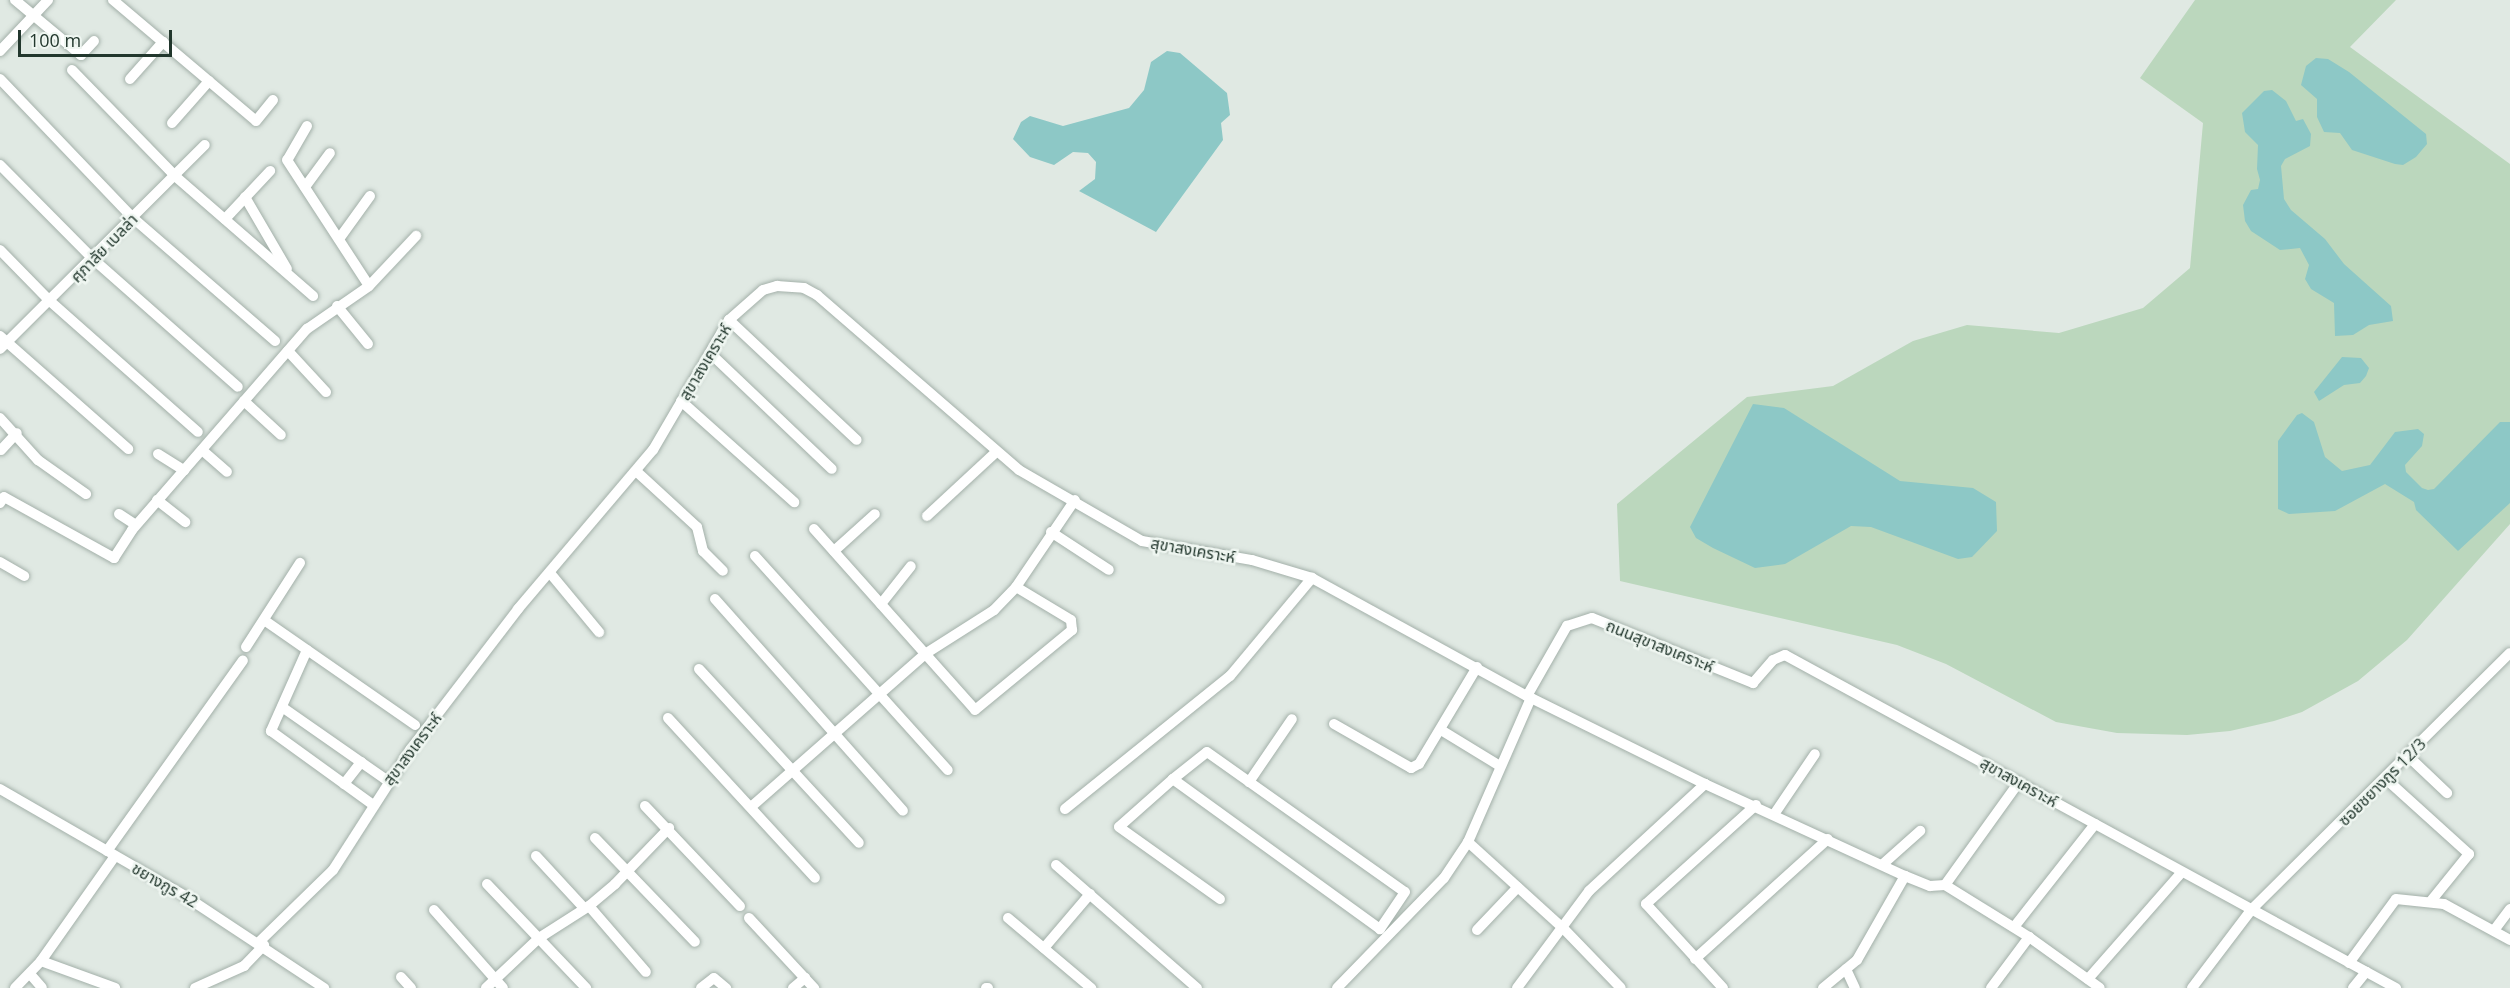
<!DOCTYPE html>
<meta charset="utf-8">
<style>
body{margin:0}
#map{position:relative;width:2510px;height:988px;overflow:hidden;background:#e0e9e3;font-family:"Open Sans","Noto Sans Thai",sans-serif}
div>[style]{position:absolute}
.green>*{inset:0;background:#bbd7bd}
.water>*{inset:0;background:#8dc8c6}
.roads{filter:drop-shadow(0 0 2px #a3b0a9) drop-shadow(0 0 2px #a3b0a9)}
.minor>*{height:10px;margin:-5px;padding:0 5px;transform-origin:5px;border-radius:5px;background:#fff}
span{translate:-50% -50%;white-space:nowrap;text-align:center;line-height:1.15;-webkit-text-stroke:5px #eff6f1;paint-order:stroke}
.street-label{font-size:16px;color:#22372d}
.scale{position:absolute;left:18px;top:30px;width:154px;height:27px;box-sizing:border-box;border:3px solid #22372d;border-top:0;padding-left:8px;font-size:18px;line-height:21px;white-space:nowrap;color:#22372d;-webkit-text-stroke:4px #eff6f1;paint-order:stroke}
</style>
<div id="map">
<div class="green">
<div style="clip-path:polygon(2195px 0,2396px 0,2350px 47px,2510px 164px,2510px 524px,2407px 640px,2358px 681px,2302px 712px,2274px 721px,2230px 731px,2187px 735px,2117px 733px,2056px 722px,1946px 664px,1897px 645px,1620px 581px,1617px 504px,1747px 397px,1833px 386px,1913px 341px,1967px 325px,2059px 333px,2143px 308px,2190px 268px,2203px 123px,2140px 78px)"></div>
</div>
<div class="water">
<div style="clip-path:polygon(1167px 51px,1180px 53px,1227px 93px,1230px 115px,1221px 123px,1223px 140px,1156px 232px,1079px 191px,1095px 179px,1096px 162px,1088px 153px,1073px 152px,1054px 165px,1030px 157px,1013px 139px,1021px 122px,1030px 116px,1063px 126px,1129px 108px,1144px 90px,1151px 62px)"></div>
<div style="clip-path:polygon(2316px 58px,2328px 59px,2349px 72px,2426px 134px,2427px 144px,2416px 157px,2403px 165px,2395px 164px,2352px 150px,2340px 133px,2324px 132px,2317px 117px,2317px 99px,2301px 85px,2306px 66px)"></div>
<div style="clip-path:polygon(2272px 90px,2286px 101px,2296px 121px,2303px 119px,2311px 134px,2310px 146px,2285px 159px,2281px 166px,2284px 199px,2291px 210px,2325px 239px,2344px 264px,2391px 306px,2393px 321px,2369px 325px,2353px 335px,2335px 336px,2334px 303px,2311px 289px,2305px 279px,2309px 265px,2300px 248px,2280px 250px,2251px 231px,2245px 221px,2243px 205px,2251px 190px,2258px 189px,2260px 180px,2257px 169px,2258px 145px,2245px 132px,2242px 113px,2264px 91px)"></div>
<div style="clip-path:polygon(2342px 357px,2361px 358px,2369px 368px,2366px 376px,2360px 383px,2344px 385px,2319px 401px,2314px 392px)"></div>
<div style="clip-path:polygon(1753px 404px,1784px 408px,1900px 481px,1973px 488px,1996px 502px,1997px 531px,1972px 557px,1958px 559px,1871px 527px,1851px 526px,1785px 564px,1755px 568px,1713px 548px,1696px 538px,1690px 527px)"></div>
<div style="clip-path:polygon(2302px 413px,2314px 422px,2325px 457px,2342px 471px,2370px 465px,2395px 432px,2418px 429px,2424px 434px,2422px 446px,2405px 465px,2406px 472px,2422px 488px,2428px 490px,2434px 489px,2500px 422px,2510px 422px,2510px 503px,2458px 551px,2416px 510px,2414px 502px,2385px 484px,2335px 511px,2289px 514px,2278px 509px,2278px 441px,2297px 415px)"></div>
</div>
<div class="roads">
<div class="minor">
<div style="left:15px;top:0;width:86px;rotate:39.8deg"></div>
<div style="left:81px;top:55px;width:19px;rotate:-47deg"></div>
<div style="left:113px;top:0;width:187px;rotate:40.2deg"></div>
<div style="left:256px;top:121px;width:27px;rotate:-51deg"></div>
<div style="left:0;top:51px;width:70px;rotate:-46.7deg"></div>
<div style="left:72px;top:70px;width:148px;rotate:45.8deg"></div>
<div style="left:175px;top:176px;width:183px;rotate:41deg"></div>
<div style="left:0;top:79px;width:192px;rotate:46.3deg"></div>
<div style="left:133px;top:218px;width:188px;rotate:40.9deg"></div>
<div style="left:130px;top:79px;width:50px;rotate:-48.3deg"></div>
<div style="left:172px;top:123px;width:56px;rotate:-48.6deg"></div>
<div style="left:307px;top:126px;width:39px;rotate:120deg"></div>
<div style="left:287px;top:160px;width:150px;rotate:56.9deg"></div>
<div style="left:0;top:165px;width:132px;rotate:45.3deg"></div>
<div style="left:93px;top:259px;width:193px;rotate:41.4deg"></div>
<div style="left:305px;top:187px;width:42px;rotate:-53.7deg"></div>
<div style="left:245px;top:197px;width:83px;rotate:59.7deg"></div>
<div style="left:225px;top:219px;width:66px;rotate:-46.8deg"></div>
<div style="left:339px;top:239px;width:53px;rotate:-54.2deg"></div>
<div style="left:0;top:250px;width:73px;rotate:45.6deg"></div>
<div style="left:51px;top:302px;width:196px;rotate:41.5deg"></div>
<div style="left:337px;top:306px;width:49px;rotate:50.8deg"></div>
<div style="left:729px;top:320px;width:175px;rotate:43.2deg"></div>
<div style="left:0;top:336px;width:171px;rotate:41.4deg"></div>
<div style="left:0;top:349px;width:289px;rotate:-44.9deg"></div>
<div style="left:288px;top:351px;width:56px;rotate:47.2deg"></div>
<div style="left:710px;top:353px;width:168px;rotate:43.6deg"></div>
<div style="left:244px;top:401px;width:50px;rotate:42.6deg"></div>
<div style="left:681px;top:401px;width:152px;rotate:41.8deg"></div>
<div style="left:0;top:418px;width:57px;rotate:47.9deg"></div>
<div style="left:38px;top:460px;width:59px;rotate:35.3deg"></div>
<div style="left:1px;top:450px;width:23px;rotate:-47deg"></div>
<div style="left:202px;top:450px;width:33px;rotate:41deg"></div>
<div style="left:158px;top:454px;width:31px;rotate:32deg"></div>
<div style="left:636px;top:471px;width:83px;rotate:42.6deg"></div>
<div style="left:697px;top:527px;width:25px;rotate:76deg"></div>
<div style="left:703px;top:551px;width:28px;rotate:45deg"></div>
<div style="left:157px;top:500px;width:36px;rotate:38deg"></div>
<div style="left:0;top:503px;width:7px;rotate:-56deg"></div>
<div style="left:4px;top:497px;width:126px;rotate:29deg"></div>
<div style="left:114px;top:558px;width:33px;rotate:-57deg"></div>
<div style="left:132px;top:530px;width:267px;rotate:-49deg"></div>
<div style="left:307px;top:329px;width:75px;rotate:-34.7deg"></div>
<div style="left:369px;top:286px;width:69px;rotate:-46.8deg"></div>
<div style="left:119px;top:514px;width:20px;rotate:33deg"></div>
<div style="left:927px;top:516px;width:94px;rotate:-42.8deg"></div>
<div style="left:814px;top:529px;width:242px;rotate:48.3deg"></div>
<div style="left:975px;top:710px;width:126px;rotate:-39.5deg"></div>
<div style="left:1072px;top:630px;width:10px;rotate:-96deg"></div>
<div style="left:1071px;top:620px;width:64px;rotate:-149deg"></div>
<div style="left:1051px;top:532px;width:69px;rotate:33.2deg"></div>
<div style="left:834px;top:551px;width:55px;rotate:-42.1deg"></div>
<div style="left:755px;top:556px;width:288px;rotate:48deg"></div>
<div style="left:0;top:562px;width:28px;rotate:30deg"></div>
<div style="left:550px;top:573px;width:77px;rotate:50.3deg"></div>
<div style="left:715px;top:599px;width:283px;rotate:48.4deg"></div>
<div style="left:881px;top:604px;width:48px;rotate:-51.7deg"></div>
<div style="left:264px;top:620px;width:184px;rotate:34.8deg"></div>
<div style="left:246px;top:647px;width:100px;rotate:-57.3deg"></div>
<div style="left:307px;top:650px;width:89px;rotate:114deg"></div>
<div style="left:271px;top:731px;width:125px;rotate:35.9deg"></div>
<div style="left:699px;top:669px;width:236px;rotate:47.4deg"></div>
<div style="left:1527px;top:696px;width:81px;rotate:-60.3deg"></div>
<div style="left:1567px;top:626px;width:26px;rotate:-18deg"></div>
<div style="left:1592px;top:618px;width:174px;rotate:22deg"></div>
<div style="left:1753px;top:683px;width:30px;rotate:-49deg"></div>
<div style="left:1773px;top:660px;width:13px;rotate:-23deg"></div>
<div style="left:1785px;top:655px;width:696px;rotate:28.59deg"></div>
<div style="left:282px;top:707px;width:129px;rotate:34.9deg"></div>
<div style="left:668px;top:718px;width:217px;rotate:47.4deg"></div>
<div style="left:1334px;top:724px;width:89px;rotate:29.7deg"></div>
<div style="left:1411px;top:768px;width:9px;rotate:-27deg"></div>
<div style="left:1419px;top:764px;width:113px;rotate:-59.1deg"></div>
<div style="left:1441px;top:730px;width:69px;rotate:31.4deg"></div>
<div style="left:1207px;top:752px;width:242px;rotate:35.3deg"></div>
<div style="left:1405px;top:892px;width:45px;rotate:124deg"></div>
<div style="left:1380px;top:929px;width:256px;rotate:-144.1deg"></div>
<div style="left:1173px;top:779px;width:43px;rotate:-38.5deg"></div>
<div style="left:2408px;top:756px;width:54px;rotate:43.5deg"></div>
<div style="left:1173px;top:779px;width:72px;rotate:138.4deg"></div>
<div style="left:1119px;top:827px;width:124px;rotate:35.5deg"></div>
<div style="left:2386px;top:779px;width:112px;rotate:42.1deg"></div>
<div style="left:2469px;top:854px;width:60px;rotate:129deg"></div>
<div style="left:1249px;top:782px;width:76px;rotate:-55.7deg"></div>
<div style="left:344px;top:784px;width:28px;rotate:-52deg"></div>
<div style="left:0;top:789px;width:214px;rotate:30deg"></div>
<div style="left:185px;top:896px;width:167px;rotate:33.5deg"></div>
<div style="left:645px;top:806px;width:138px;rotate:46.5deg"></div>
<div style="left:751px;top:807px;width:232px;rotate:-41.3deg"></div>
<div style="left:925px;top:654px;width:82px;rotate:-32.5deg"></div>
<div style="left:994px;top:610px;width:32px;rotate:-46deg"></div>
<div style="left:1016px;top:587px;width:105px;rotate:-55.9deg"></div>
<div style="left:1065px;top:809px;width:212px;rotate:-38.9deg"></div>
<div style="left:1230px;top:676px;width:128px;rotate:-50.1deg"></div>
<div style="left:1775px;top:813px;width:71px;rotate:-55.9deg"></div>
<div style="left:595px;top:838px;width:144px;rotate:46.1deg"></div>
<div style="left:1468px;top:842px;width:128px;rotate:42.2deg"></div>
<div style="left:1563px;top:928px;width:83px;rotate:46deg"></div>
<div style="left:107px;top:851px;width:234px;rotate:-54.5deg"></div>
<div style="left:536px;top:856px;width:71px;rotate:47.3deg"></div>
<div style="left:1883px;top:864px;width:50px;rotate:-41.7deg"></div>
<div style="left:1056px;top:865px;width:187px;rotate:41.1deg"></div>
<div style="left:487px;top:884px;width:144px;rotate:46.4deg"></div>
<div style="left:1945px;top:885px;width:99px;rotate:31.8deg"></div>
<div style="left:2029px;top:937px;width:87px;rotate:35.7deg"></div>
<div style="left:589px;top:906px;width:87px;rotate:49.2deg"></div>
<div style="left:434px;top:910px;width:104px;rotate:48.5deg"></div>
<div style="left:749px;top:918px;width:96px;rotate:47.1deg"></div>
<div style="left:1008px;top:918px;width:109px;rotate:40.1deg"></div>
<div style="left:2014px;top:927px;width:131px;rotate:-51.8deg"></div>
<div style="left:2495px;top:929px;width:25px;rotate:-53deg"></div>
<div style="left:1477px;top:930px;width:59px;rotate:-46.4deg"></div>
<div style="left:259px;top:942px;width:103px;rotate:-44.2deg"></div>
<div style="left:333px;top:870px;width:143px;rotate:-57.3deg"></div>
<div style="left:410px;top:750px;width:178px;rotate:-52.5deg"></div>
<div style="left:518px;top:609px;width:209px;rotate:-49.7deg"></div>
<div style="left:653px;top:450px;width:151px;rotate:-59.7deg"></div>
<div style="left:729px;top:320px;width:45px;rotate:-41.4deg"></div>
<div style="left:763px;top:290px;width:15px;rotate:-16deg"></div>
<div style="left:777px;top:286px;width:27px;rotate:4deg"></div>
<div style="left:804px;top:288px;width:15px;rotate:28deg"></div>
<div style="left:817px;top:295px;width:267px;rotate:40.9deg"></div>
<div style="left:1019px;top:470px;width:142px;rotate:30deg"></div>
<div style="left:1142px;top:541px;width:112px;rotate:9.8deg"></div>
<div style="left:1252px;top:560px;width:63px;rotate:16.7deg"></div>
<div style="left:1312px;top:578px;width:245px;rotate:28.8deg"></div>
<div style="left:1527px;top:696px;width:199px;rotate:26.3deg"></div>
<div style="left:1705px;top:784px;width:220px;rotate:24.7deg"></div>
<div style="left:1905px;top:876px;width:27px;rotate:22deg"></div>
<div style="left:1930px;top:886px;width:15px;rotate:-4deg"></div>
<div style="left:1945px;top:885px;width:127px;rotate:-54.3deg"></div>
<div style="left:1044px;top:948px;width:71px;rotate:-49.6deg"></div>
<div style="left:1695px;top:959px;width:179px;rotate:-42.1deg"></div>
<div style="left:41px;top:961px;width:128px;rotate:-54.8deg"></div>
<div style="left:2349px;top:963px;width:79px;rotate:-53.7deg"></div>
<div style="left:2396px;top:899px;width:48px;rotate:5.9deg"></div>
<div style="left:2444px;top:904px;width:75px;rotate:28.6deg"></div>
<div style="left:1846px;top:969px;width:21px;rotate:65deg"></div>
<div style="left:30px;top:974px;width:18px;rotate:49deg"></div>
<div style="left:401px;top:977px;width:15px;rotate:48deg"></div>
<div style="left:2088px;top:979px;width:142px;rotate:-48.7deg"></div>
<div style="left:15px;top:988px;width:37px;rotate:-46deg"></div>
<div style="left:41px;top:961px;width:79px;rotate:20deg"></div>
<div style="left:195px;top:988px;width:54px;rotate:-24.2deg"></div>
<div style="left:244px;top:966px;width:29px;rotate:-46deg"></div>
<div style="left:486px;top:988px;width:73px;rotate:-43.3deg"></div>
<div style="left:539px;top:938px;width:59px;rotate:-32.6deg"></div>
<div style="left:589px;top:906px;width:34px;rotate:-40deg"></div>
<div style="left:615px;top:884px;width:78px;rotate:-46deg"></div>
<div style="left:701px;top:988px;width:16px;rotate:-38deg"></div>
<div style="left:714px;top:978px;width:16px;rotate:40deg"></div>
<div style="left:793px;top:988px;width:16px;rotate:-40deg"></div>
<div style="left:986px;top:988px;width:2px"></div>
<div style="left:1337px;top:988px;width:153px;rotate:-45.8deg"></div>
<div style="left:1444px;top:878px;width:43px;rotate:-56.3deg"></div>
<div style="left:1468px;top:842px;width:157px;rotate:-66.4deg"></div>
<div style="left:1517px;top:988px;width:121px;rotate:-53.4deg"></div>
<div style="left:1589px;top:891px;width:158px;rotate:-42.7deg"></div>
<div style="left:1723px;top:988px;width:114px;rotate:-132.5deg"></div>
<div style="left:1646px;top:904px;width:148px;rotate:-42deg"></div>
<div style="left:1823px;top:988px;width:44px;rotate:-39.5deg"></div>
<div style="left:1857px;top:960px;width:97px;rotate:-60.3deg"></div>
<div style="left:1991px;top:988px;width:64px;rotate:-53.3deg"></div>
<div style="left:2192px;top:988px;width:99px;rotate:-52.8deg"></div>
<div style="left:2252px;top:909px;width:363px;rotate:-44.8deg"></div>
<div style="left:2353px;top:988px;width:21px;rotate:-51deg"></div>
</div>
</div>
<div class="street-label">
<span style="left:104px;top:248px;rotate:-46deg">ศุภาลัย เบลล่า</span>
<span style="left:705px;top:362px;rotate:-59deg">สุขาสงเคราะห์</span>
<span style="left:1193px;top:550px;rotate:10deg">สุขาสงเคราะห์</span>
<span style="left:1660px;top:646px;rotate:22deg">ถนนสุขาสงเคราะห์</span>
<span style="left:412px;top:749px;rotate:-53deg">สุขาสงเคราะห์</span>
<span style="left:2019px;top:782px;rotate:29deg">สุขาสงเคราะห์</span>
<span style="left:2382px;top:782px;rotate:-45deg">ซอยชยางกูร 12/3</span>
<span style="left:165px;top:885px;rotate:30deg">ชยางกูร 42</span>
</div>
<div class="scale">100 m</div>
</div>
